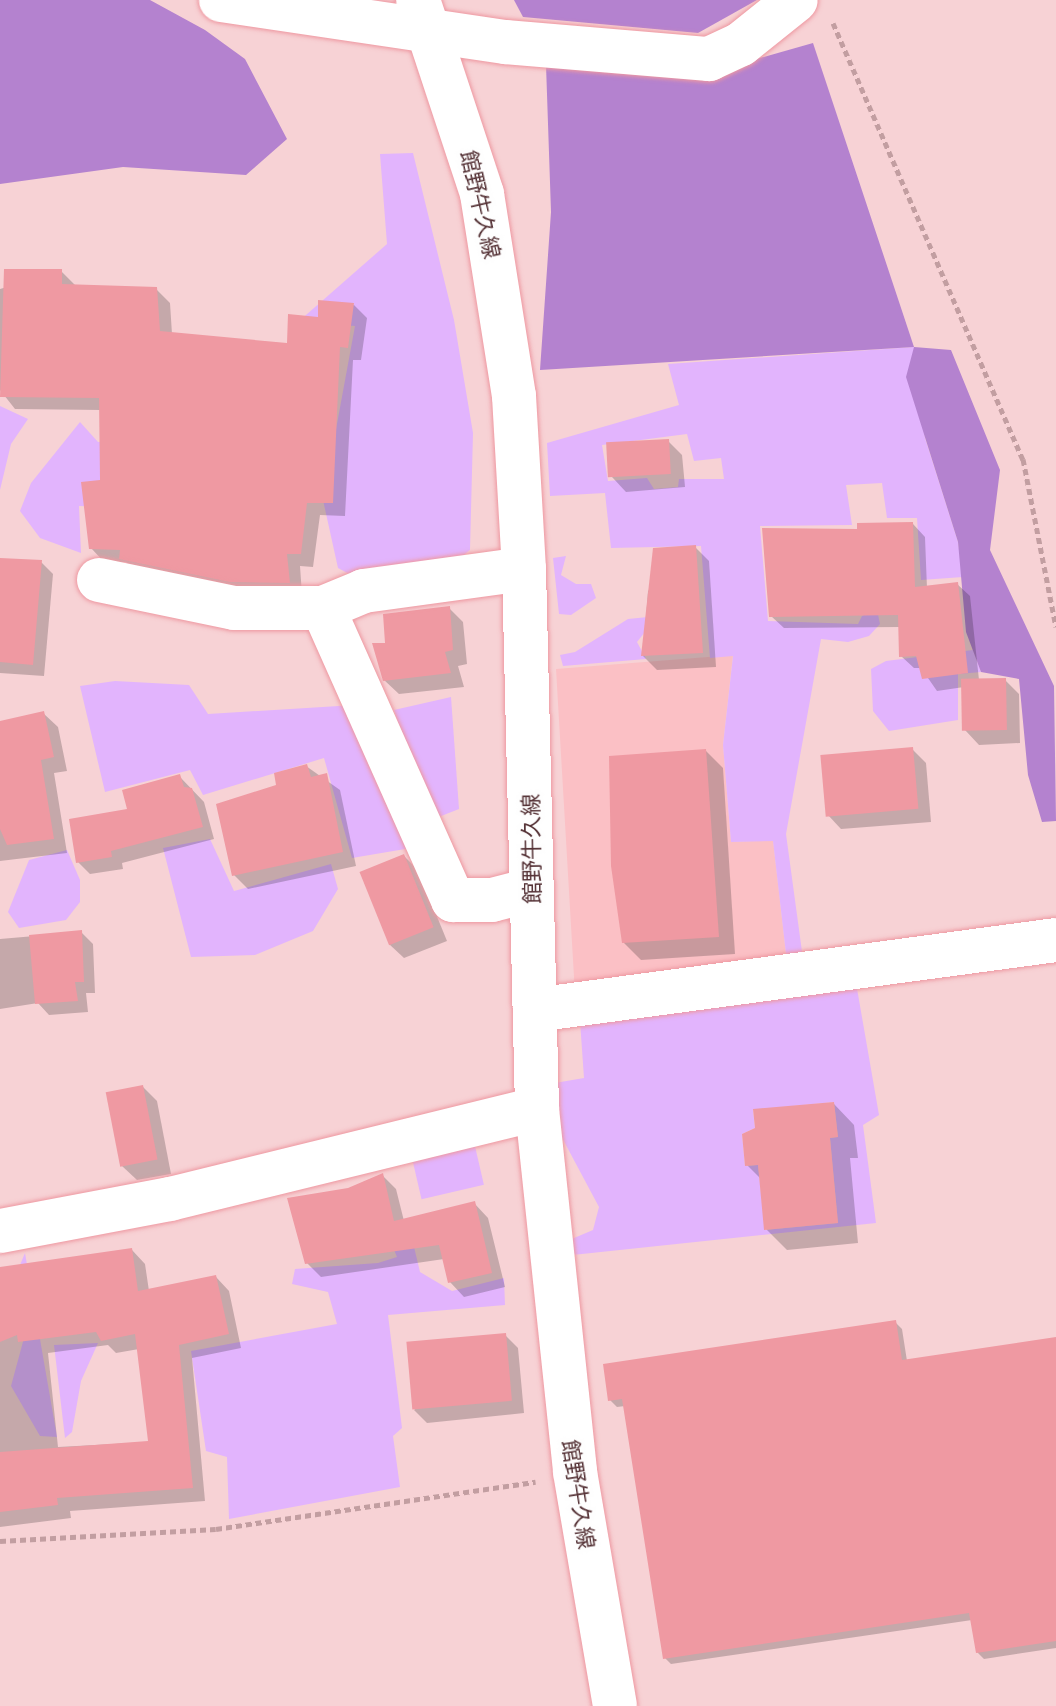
<!DOCTYPE html>
<meta charset="utf-8">
<style>
body{margin:0}
#map{position:relative;width:1056px;height:1706px;overflow:hidden;background:#f7d2d5;font-family:Literata,"Noto Sans JP",serif}
div>[style]{position:absolute}
.built>*{inset:0;background:#fbc0c5}
.green>*{inset:0;background:#e2b4fd;transform-origin:0 0}
.forest>*{inset:0;background:#b482cf}
.shadow>*{inset:0;background:#0003}
.building>*{inset:0;background:#ef99a2;transform-origin:0 0}
.path>*{height:5px;margin-top:-2.5px;transform-origin:0;background:repeating-linear-gradient(90deg,#c29ea1 0 6px,transparent 0 10px)}
.roads{filter:drop-shadow(0 0 2px #ee98a1) drop-shadow(0 0 2px #ee98a1)}
.street>*{height:44px;margin:-22px;padding:0 22px;transform-origin:22px;border-radius:22px;background:#fff}
.secondary>*{height:44px;margin:-22px;padding:0 22px;transform-origin:22px;border-radius:22px;background:#fff}
span{translate:-50% -50%;white-space:nowrap;text-align:center;line-height:1.15;-webkit-text-stroke:8px #fefefe;paint-order:stroke}
.street-label{font-size:22px;color:#543135}
</style>
<div id="map">
<div class="built">
<div style="clip-path:polygon(733px 655px,723px 745px,731px 842px,773px 840px,786px 954px,575px 994px,556px 669px)"></div>
</div>
<div class="green">
<div style="clip-path:polygon(413px 153px,454px 320px,473px 433px,470px 550px,451px 565px,353px 576px,338px 568px,323px 500px,355px 326px,298px 322px,387px 244px,380px 154px)"></div>
<div style="clip-path:polygon(evenodd,914px 347px,925px 438px,958px 542px,963px 577px,921px 580px,917px 518px,887px 518px,882px 483px,846px 485px,852px 525px,760px 526px,768px 621px,858px 624px,862px 616px,877px 610px,880px 624px,869px 636px,848px 642px,821px 639px,786px 834px,803px 959px,786px 954px,773px 841px,731px 842px,723px 745px,733px 656px,710px 658px,701px 546px,611px 548px,605px 493px,550px 496px,547px 443px,679px 405px,668px 364px,914px 347px,687px 434px,694px 461px,721px 458px,724px 479px,679px 479px,678px 487px,654px 489px,647px 478px,608px 481px,602px 445px,687px 434px)"></div>
<div style="clip-path:polygon(0 406px,28px 419px,11px 444px,0 490px)"></div>
<div style="clip-path:polygon(80px 422px,98px 442px,143px 439px,141px 508px,79px 506px,81px 553px,40px 538px,20px 511px,31px 483px)"></div>
<div style="clip-path:polygon(566px 556px,561px 575px,576px 584px,591px 584px,596px 598px,571px 615px,559px 614px,553px 558px)"></div>
<div style="clip-path:polygon(648px 617px,649px 627px,637px 642px,646px 659px,563px 666px,560px 655px,575px 652px,628px 619px)"></div>
<div style="clip-path:polygon(973px 650px,981px 672px,958px 674px,958px 720px,889px 731px,873px 711px,871px 669px,886px 661px)"></div>
<div style="clip-path:polygon(115px 681px,189px 685px,208px 714px,355px 705px,417px 847px,352px 858px,324px 758px,203px 795px,190px 770px,105px 792px,80px 686px)"></div>
<div style="clip-path:polygon(451px 697px,459px 809px,431px 820px,394px 710px)"></div>
<div style="clip-path:polygon(210px 839px,234px 891px,331px 864px,338px 889px,313px 931px,255px 955px,191px 957px,163px 848px)"></div>
<div style="clip-path:polygon(67px 850px,80px 880px,80px 902px,66px 920px,19px 928px,8px 912px,29px 860px)"></div>
<div style="clip-path:polygon(evenodd,855px 977px,879px 1115px,863px 1125px,876px 1223px,563px 1256px,560px 1244px,593px 1230px,599px 1207px,552px 1119px,549px 1084px,584px 1078px,580px 1021px,855px 977px,834px 1102px,838px 1137px,830px 1138px,838px 1223px,765px 1230px,758px 1165px,745px 1166px,742px 1134px,755px 1128px,753px 1110px,834px 1102px)"></div>
<div style="left:474px;top:1142px;width:44px;height:64px;rotate:77deg"></div>
<div style="clip-path:polygon(410px 1230px,420px 1272px,452px 1291px,504px 1278px,505px 1305px,388px 1315px,402px 1428px,393px 1436px,400px 1487px,229px 1519px,227px 1457px,206px 1451px,191px 1351px,337px 1324px,328px 1292px,292px 1284px,295px 1269px,378px 1263px,397px 1257px,392px 1245px)"></div>
<div style="clip-path:polygon(25px 1253px,57px 1437px,40px 1436px,11px 1386px,27px 1327px,17px 1272px)"></div>
<div style="clip-path:polygon(98px 1343px,81px 1381px,72px 1432px,65px 1438px,54px 1345px)"></div>
</div>
<div class="forest">
<div style="clip-path:polygon(0 0,150px 0,205px 30px,245px 59px,287px 139px,246px 175px,123px 167px,0 184px)"></div>
<div style="clip-path:polygon(514px 0,757px 0,698px 33px,523px 17px)"></div>
<div style="clip-path:polygon(813px 43px,914px 347px,951px 350px,1000px 470px,990px 550px,1054px 686px,1056px 821px,1042px 822px,1028px 775px,1019px 679px,981px 672px,966px 632px,958px 542px,906px 377px,914px 347px,540px 370px,551px 212px,546px 65px,735px 65px)"></div>
</div>
<div class="shadow">
<div style="clip-path:polygon(61px 271px,75px 285px,156px 289px,170px 303px,172px 334px,289px 345px,320px 319px,354px 305px,367px 318px,361px 360px,353px 360px,345px 516px,320px 515px,313px 567px,300px 566px,302px 595px,245px 594px,135px 571px,126px 562px,104px 562px,91px 548px,102px 481px,101px 410px,15px 409px,0 390px,0 289px)"></div>
<div style="clip-path:polygon(668px 441px,682px 455px,685px 487px,626px 492px,612px 477px)"></div>
<div style="clip-path:polygon(913px 524px,925px 537px,927px 588px,957px 584px,970px 596px,979px 680px,1005px 680px,1019px 694px,1020px 743px,979px 745px,965px 730px,964px 687px,937px 691px,921px 668px,914px 668px,901px 656px,900px 627px,784px 628px,771px 616px,860px 531px)"></div>
<div style="clip-path:polygon(695px 547px,709px 561px,716px 667px,657px 670px,643px 656px,648px 591px)"></div>
<div style="clip-path:polygon(0 560px,41px 562px,53px 574px,44px 676px,0 673px)"></div>
<div style="clip-path:polygon(449px 608px,463px 622px,467px 664px,458px 666px,464px 687px,399px 694px,384px 680px,387px 645px)"></div>
<div style="clip-path:polygon(43px 713px,58px 727px,67px 771px,54px 773px,67px 853px,0 861px,0 723px)"></div>
<div style="clip-path:polygon(912px 749px,926px 763px,931px 822px,841px 829px,827px 814px)"></div>
<div style="clip-path:polygon(706px 751px,723px 768px,735px 954px,641px 960px,623px 942px)"></div>
<div style="clip-path:polygon(306px 766px,340px 790px,356px 866px,248px 889px,234px 875px,278px 787px)"></div>
<div style="clip-path:polygon(180px 777px,204px 802px,214px 839px,122px 863px,123px 869px,90px 874px,78px 862px,129px 811px)"></div>
<div style="clip-path:polygon(404px 856px,418px 870px,447px 941px,404px 958px,389px 944px)"></div>
<div style="clip-path:polygon(81px 932px,93px 944px,95px 993px,86px 993px,88px 1012px,49px 1015px,38px 1003px,0 1009px,0 939px)"></div>
<div style="clip-path:polygon(143px 1087px,157px 1101px,171px 1174px,137px 1180px,122px 1166px)"></div>
<div style="clip-path:polygon(834px 1104px,854px 1125px,858px 1158px,850px 1158px,858px 1243px,787px 1250px,766px 1229px,762px 1180px,747px 1165px,757px 1130px)"></div>
<div style="clip-path:polygon(382px 1175px,396px 1189px,404px 1221px,474px 1203px,488px 1218px,505px 1287px,464px 1297px,450px 1282px,444px 1259px,321px 1277px,307px 1263px)"></div>
<div style="clip-path:polygon(evenodd,132px 1250px,145px 1264px,149px 1291px,216px 1277px,229px 1291px,241px 1348px,192px 1358px,205px 1501px,70px 1511px,71px 1518px,0 1527px,0 1271px,132px 1250px,108px 1345px,116px 1353px,139px 1349px,151px 1442px,58px 1447px,48px 1353px,108px 1345px)"></div>
<div style="clip-path:polygon(895px 1322px,902px 1329px,907px 1361px,1056px 1339px,1056px 1648px,984px 1659px,977px 1652px,972px 1620px,671px 1664px,665px 1658px,625px 1406px,617px 1407px,610px 1400px)"></div>
<div style="clip-path:polygon(505px 1335px,518px 1348px,524px 1413px,427px 1423px,414px 1410px)"></div>
</div>
<div class="building">
<div style="clip-path:polygon(4px 269px,62px 269px,62px 284px,157px 287px,160px 331px,287px 343px,288px 314px,318px 317px,318px 300px,354px 303px,348px 348px,340px 347px,333px 503px,307px 503px,301px 554px,287px 554px,290px 583px,230px 582px,119px 559px,120px 550px,89px 549px,81px 482px,100px 480px,99px 398px,0 397px)"></div>
<div style="left:669px;top:439px;width:35px;height:63px;rotate:87deg"></div>
<div style="clip-path:polygon(913px 522px,915px 587px,958px 582px,968px 673px,922px 679px,916px 656px,899px 657px,898px 615px,769px 617px,762px 528px,857px 529px,857px 523px)"></div>
<div style="clip-path:polygon(696px 545px,703px 653px,641px 656px,653px 548px)"></div>
<div style="clip-path:polygon(0 558px,42px 560px,33px 665px,0 662px)"></div>
<div style="clip-path:polygon(450px 606px,453px 650px,445px 652px,451px 673px,383px 681px,372px 643px,385px 643px,383px 614px)"></div>
<div style="left:1006px;top:678px;width:52px;height:45px;rotate:89deg"></div>
<div style="clip-path:polygon(44px 711px,54px 757px,41px 760px,54px 839px,7px 845px,0 829px,0 721px)"></div>
<div style="left:913px;top:747px;width:62px;height:93px;rotate:85deg"></div>
<div style="clip-path:polygon(706px 749px,719px 937px,622px 943px,611px 866px,609px 756px)"></div>
<div style="clip-path:polygon(307px 764px,311px 777px,327px 773px,343px 852px,232px 876px,216px 804px,276px 785px,274px 773px)"></div>
<div style="clip-path:polygon(180px 774px,184px 787px,192px 788px,203px 827px,111px 851px,112px 857px,76px 863px,69px 819px,127px 809px,122px 790px)"></div>
<div style="left:404px;top:854px;width:79px;height:48px;rotate:68deg"></div>
<div style="clip-path:polygon(82px 930px,84px 982px,75px 982px,78px 1001px,35px 1004px,29px 935px)"></div>
<div style="left:143px;top:1085px;width:76px;height:38px;rotate:79deg"></div>
<div style="clip-path:polygon(834px 1102px,838px 1137px,830px 1138px,838px 1223px,764px 1230px,758px 1165px,745px 1166px,742px 1134px,755px 1128px,753px 1109px)"></div>
<div style="clip-path:polygon(383px 1173px,394px 1221px,475px 1201px,492px 1273px,448px 1283px,439px 1245px,305px 1264px,287px 1198px,348px 1188px)"></div>
<div style="clip-path:polygon(132px 1248px,138px 1291px,216px 1275px,229px 1334px,179px 1345px,193px 1488px,57px 1498px,58px 1505px,0 1512px,0 1452px,148px 1441px,135px 1334px,101px 1341px,96px 1332px,18px 1342px,17px 1335px,0 1342px,0 1267px)"></div>
<div style="clip-path:polygon(896px 1320px,902px 1360px,1056px 1337px,1056px 1641px,976px 1653px,969px 1613px,663px 1659px,622px 1399px,608px 1401px,603px 1364px)"></div>
<div style="left:506px;top:1333px;width:68px;height:100px;rotate:85deg"></div>
</div>
<div class="path">
<div style="left:833px;top:23px;width:476px;rotate:66.5deg"></div>
<div style="left:1023px;top:459px;width:171px;rotate:78.9deg"></div>
<div style="left:0;top:1541px;width:216px;rotate:-3.2deg"></div>
<div style="left:216px;top:1529px;width:323px;rotate:-8.4deg"></div>
</div>
<div class="roads">
<div class="street">
<div style="left:221px;top:0;width:287px;rotate:8.4deg"></div>
<div style="left:505px;top:42px;width:205px;rotate:4.8deg"></div>
<div style="left:709px;top:59px;width:35px;rotate:-25deg"></div>
<div style="left:741px;top:44px;width:70px;rotate:-38.7deg"></div>
<div style="left:524px;top:569px;width:162px;rotate:172.2deg"></div>
<div style="left:364px;top:591px;width:44px;rotate:157.5deg"></div>
<div style="left:323px;top:608px;width:320px;rotate:66deg"></div>
<div style="left:453px;top:900px;width:39px"></div>
<div style="left:492px;top:900px;width:40px;rotate:-14.4deg"></div>
<div style="left:99px;top:580px;width:138px;rotate:11.7deg"></div>
<div style="left:234px;top:608px;width:89px"></div>
<div style="left:535px;top:1010px;width:526px;rotate:-7.65deg"></div>
<div style="left:0;top:1231px;width:173px;rotate:-10.7deg"></div>
<div style="left:170px;top:1199px;width:378px;rotate:-13.8deg"></div>
</div>
<div class="secondary">
<div style="left:418px;top:0;width:204px;rotate:71.7deg"></div>
<div style="left:482px;top:194px;width:205px;rotate:81deg"></div>
<div style="left:514px;top:396px;width:173px;rotate:86.7deg"></div>
<div style="left:524px;top:569px;width:540px;rotate:88.62deg"></div>
<div style="left:537px;top:1109px;width:365px;rotate:84deg"></div>
<div style="left:575px;top:1472px;width:237px;rotate:80.3deg"></div>
</div>
</div>
<div class="street-label">
<span style="left:482px;top:204px;rotate:77deg">館野牛久線</span>
<span style="left:530px;top:849px;rotate:-91deg">館野牛久線</span>
<span style="left:580px;top:1494px;rotate:81deg">館野牛久線</span>
</div>
</div>
